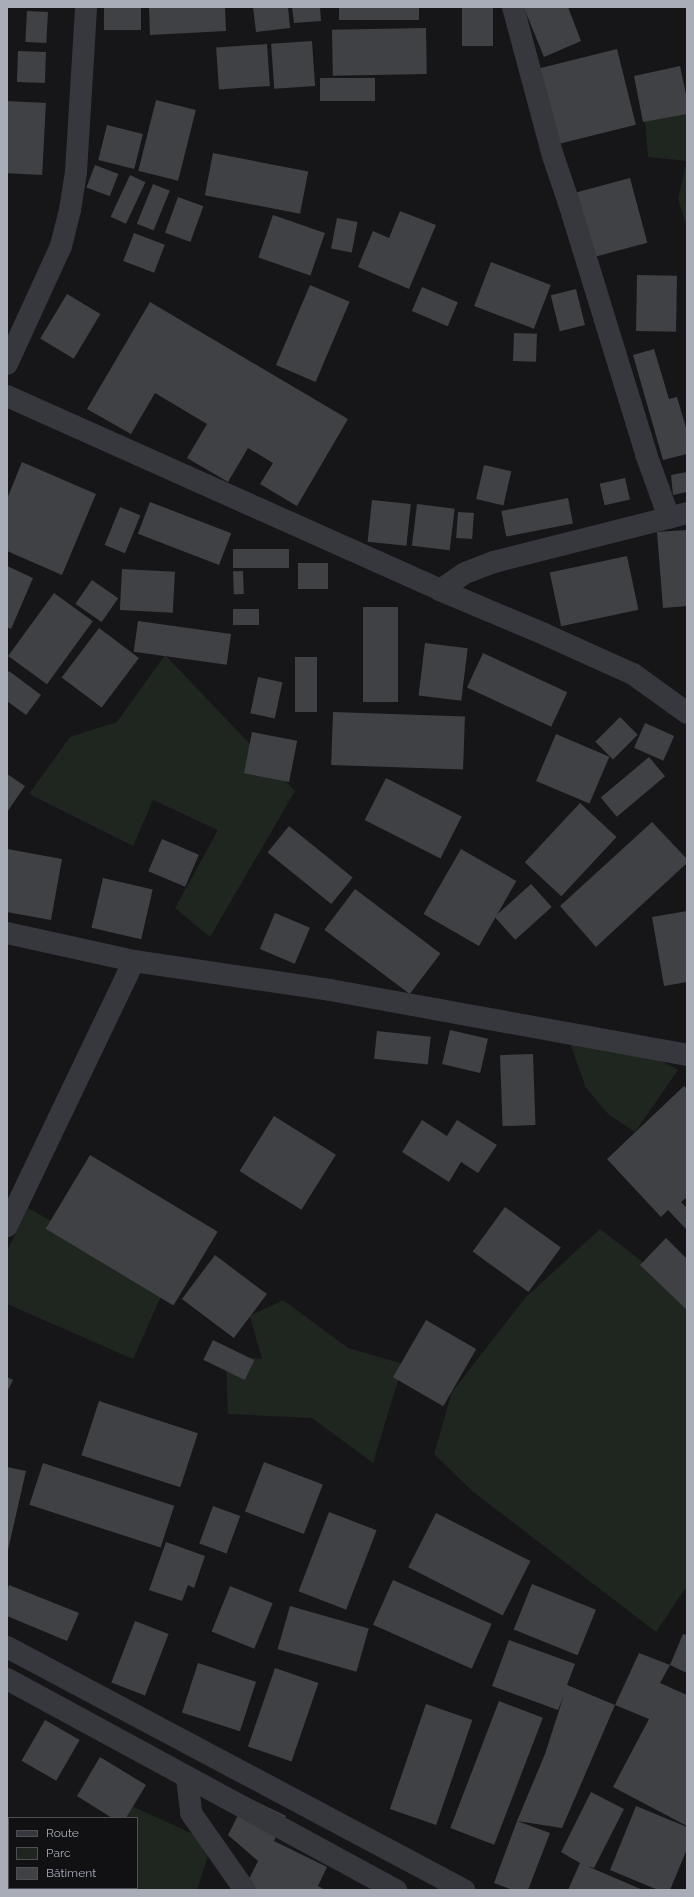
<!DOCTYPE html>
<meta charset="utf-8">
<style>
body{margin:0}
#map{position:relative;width:694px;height:1897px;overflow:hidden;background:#161618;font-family:Raleway,sans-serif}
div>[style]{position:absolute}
.green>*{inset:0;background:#1e261f}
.building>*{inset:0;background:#404145;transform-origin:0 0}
.minor>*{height:22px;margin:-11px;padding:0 11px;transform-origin:11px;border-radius:11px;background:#37383d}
.tertiary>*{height:22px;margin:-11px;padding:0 11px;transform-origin:11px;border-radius:11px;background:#37383d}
span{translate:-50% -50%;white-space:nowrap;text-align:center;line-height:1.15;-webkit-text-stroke:3px #111113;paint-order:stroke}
.frame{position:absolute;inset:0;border:8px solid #a8adb8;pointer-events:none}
.legend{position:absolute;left:8px;top:1817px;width:130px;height:72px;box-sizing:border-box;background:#111113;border:1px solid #4d4f55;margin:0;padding:5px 7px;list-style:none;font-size:12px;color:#a8adb8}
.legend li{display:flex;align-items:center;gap:8px;height:20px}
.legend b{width:20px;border:1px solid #4d4f55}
</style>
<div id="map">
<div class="green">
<div style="clip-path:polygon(687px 107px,687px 227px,678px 199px,687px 161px,648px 157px,645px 120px)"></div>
<div style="clip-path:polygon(165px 655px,295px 791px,210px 937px,175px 908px,218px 830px,153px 800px,133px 846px,29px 794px,70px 737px,117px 722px)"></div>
<div style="clip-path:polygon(570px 1043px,645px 1052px,678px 1070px,635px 1132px,609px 1115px,586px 1088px)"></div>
<div style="clip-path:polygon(28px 1208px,166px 1285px,133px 1359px,7px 1304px,7px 1251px)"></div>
<div style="clip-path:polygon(600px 1229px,687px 1296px,687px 1586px,656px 1632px,472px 1491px,434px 1454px,452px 1392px,525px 1298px)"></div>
<div style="clip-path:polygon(283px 1300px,348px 1348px,403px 1364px,373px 1463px,312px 1418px,228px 1414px,226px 1354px,262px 1359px,250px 1316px)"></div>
<div style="clip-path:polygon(132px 1806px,212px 1843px,197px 1890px,98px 1890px,99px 1888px,137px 1888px,137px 1818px,127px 1818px)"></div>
</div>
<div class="building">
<div style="left:104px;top:7px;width:37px;height:23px"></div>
<div style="clip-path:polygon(149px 7px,225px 7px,226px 31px,150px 35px)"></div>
<div style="clip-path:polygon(253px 7px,288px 7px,290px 28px,256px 32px)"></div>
<div style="clip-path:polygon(292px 7px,320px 7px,321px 21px,294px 23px)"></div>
<div style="left:339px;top:7px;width:80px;height:13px"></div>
<div style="left:462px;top:7px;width:31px;height:39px"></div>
<div style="clip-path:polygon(526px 7px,568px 7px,581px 41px,544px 57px,524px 8px)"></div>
<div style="left:27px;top:11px;width:21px;height:31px;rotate:3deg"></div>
<div style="left:426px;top:28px;width:46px;height:94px;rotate:89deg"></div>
<div style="left:312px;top:41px;width:45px;height:41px;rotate:86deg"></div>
<div style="left:267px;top:44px;width:42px;height:51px;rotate:86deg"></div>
<div style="left:617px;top:49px;width:78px;height:83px;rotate:76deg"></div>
<div style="left:18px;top:51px;width:28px;height:31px;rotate:2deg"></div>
<div style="clip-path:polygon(680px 66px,687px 99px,687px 114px,643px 122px,634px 76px)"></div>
<div style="left:320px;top:78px;width:55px;height:23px"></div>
<div style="left:156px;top:100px;width:41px;height:73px;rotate:14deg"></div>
<div style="left:7px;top:101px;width:39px;height:72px;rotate:3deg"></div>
<div style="left:107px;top:125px;width:37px;height:36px;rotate:14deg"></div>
<div style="left:213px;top:153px;width:97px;height:43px;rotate:11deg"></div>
<div style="left:95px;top:165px;width:25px;height:24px;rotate:21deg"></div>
<div style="left:130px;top:175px;width:17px;height:46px;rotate:25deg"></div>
<div style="left:630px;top:178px;width:67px;height:55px;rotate:75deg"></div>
<div style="left:153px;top:184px;width:18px;height:43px;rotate:22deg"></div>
<div style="left:178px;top:197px;width:27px;height:38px;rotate:20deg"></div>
<div style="clip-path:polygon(400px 211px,436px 225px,409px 289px,358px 267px,373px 231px,389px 238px)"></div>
<div style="left:273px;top:215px;width:55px;height:45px;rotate:19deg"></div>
<div style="left:337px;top:218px;width:21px;height:31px;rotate:11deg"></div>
<div style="left:134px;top:233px;width:33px;height:30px;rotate:21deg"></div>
<div style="left:491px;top:262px;width:64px;height:47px;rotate:21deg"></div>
<div style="left:637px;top:275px;width:40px;height:56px;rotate:1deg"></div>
<div style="left:310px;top:285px;width:43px;height:87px;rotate:23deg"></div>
<div style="left:422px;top:287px;width:39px;height:26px;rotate:23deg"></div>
<div style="left:576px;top:289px;width:37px;height:26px;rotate:76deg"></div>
<div style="left:67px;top:294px;width:39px;height:52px;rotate:31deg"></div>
<div style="clip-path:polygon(150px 302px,348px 419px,297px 506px,260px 484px,273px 463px,248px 448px,228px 482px,187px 458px,207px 424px,155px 393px,131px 434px,87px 409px)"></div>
<div style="left:514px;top:333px;width:23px;height:28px;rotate:2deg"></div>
<div style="clip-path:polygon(654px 349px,669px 399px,677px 397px,687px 431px,687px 454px,663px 460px,633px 355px)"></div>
<div style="clip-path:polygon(22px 462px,96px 494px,62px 575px,7px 551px,7px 499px)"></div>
<div style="left:484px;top:465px;width:28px;height:35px;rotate:13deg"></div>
<div style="clip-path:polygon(687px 472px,687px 492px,673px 495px,671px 475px)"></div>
<div style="left:625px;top:478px;width:22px;height:26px;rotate:77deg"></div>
<div style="left:568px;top:498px;width:26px;height:68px;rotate:79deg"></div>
<div style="left:372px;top:500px;width:39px;height:42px;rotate:6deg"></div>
<div style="left:150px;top:502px;width:87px;height:34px;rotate:21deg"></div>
<div style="left:417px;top:504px;width:38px;height:42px;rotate:7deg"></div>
<div style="left:120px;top:507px;width:22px;height:41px;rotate:22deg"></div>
<div style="left:458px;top:512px;width:16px;height:26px;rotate:4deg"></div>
<div style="clip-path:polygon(687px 530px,687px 606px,663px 608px,657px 532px)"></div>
<div style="left:289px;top:549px;width:19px;height:56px;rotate:90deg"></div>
<div style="left:627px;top:556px;width:55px;height:79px;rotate:78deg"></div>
<div style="left:328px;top:563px;width:26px;height:30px;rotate:90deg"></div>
<div style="clip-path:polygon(7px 566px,33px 578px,11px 629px,7px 627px)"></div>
<div style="left:122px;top:569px;width:53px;height:41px;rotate:3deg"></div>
<div style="left:243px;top:571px;width:23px;height:10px;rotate:88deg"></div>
<div style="left:92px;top:580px;width:32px;height:29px;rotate:35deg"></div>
<div style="left:54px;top:593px;width:48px;height:78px;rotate:36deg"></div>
<div style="left:363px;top:607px;width:35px;height:95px"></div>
<div style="left:259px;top:609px;width:16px;height:26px;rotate:90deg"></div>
<div style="left:138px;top:621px;width:94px;height:31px;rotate:8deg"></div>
<div style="left:99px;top:628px;width:50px;height:62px;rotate:37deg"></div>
<div style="left:425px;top:643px;width:43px;height:53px;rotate:7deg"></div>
<div style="left:483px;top:653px;width:93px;height:38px;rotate:25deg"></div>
<div style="left:295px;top:657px;width:22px;height:55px"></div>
<div style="clip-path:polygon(9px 671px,41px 695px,26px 715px,7px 701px,7px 674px)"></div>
<div style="left:258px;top:677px;width:25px;height:37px;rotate:12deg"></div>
<div style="left:333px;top:712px;width:132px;height:53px;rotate:2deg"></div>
<div style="left:620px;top:717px;width:25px;height:35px;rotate:45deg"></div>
<div style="left:645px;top:723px;width:32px;height:27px;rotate:24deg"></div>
<div style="left:252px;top:732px;width:46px;height:42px;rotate:11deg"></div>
<div style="left:556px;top:734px;width:58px;height:51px;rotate:23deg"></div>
<div style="left:649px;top:757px;width:25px;height:63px;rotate:50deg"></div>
<div style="clip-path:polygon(7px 774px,25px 786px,7px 812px)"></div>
<div style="left:386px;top:778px;width:85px;height:47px;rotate:27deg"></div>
<div style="left:580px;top:803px;width:50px;height:81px;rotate:43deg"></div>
<div style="clip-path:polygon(652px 822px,687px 859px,687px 863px,596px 947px,560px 906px)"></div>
<div style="left:289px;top:826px;width:82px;height:34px;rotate:39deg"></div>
<div style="left:162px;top:839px;width:40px;height:35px;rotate:23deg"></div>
<div style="clip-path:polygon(7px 849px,62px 859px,51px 920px,7px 912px)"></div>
<div style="left:461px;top:849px;width:64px;height:75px;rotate:30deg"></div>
<div style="left:103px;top:878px;width:51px;height:51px;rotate:13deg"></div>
<div style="left:531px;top:884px;width:31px;height:49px;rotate:48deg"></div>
<div style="left:355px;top:889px;width:107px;height:51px;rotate:37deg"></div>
<div style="clip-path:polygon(687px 911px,687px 982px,664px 986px,652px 917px)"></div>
<div style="left:275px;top:913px;width:38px;height:39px;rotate:23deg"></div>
<div style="left:450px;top:1030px;width:39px;height:35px;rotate:13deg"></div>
<div style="left:377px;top:1031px;width:54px;height:28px;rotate:6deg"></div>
<div style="left:533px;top:1054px;width:71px;height:33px;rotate:88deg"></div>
<div style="clip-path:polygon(684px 1086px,687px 1089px,687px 1197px,681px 1202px,687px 1208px,687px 1230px,668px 1210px,661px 1217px,607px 1159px)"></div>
<div style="left:274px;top:1116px;width:73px;height:65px;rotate:32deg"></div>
<div style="clip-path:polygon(422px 1120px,447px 1136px,457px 1120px,497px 1145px,478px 1173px,461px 1162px,449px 1182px,402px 1152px)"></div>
<div style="left:90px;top:1155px;width:149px;height:86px;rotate:31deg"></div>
<div style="left:505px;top:1207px;width:69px;height:55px;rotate:36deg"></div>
<div style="clip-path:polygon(666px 1238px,687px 1259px,687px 1310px,640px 1265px)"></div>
<div style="left:215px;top:1255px;width:65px;height:55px;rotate:37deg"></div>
<div style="left:426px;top:1320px;width:58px;height:66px;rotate:30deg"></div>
<div style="left:213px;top:1340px;width:46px;height:22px;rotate:26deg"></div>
<div style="clip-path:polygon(7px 1377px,13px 1380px,7px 1392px)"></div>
<div style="left:99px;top:1401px;width:104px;height:57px;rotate:18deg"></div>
<div style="left:264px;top:1462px;width:63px;height:53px;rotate:21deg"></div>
<div style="left:43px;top:1463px;width:138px;height:44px;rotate:18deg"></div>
<div style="clip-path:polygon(7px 1467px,26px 1471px,8px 1550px,7px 1550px)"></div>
<div style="left:213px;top:1506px;width:29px;height:40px;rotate:20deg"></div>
<div style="left:329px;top:1512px;width:51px;height:85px;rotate:21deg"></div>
<div style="left:436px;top:1513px;width:106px;height:61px;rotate:27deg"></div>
<div style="clip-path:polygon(166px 1542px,205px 1556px,194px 1588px,188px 1585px,182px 1601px,149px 1590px)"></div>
<div style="left:393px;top:1580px;width:108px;height:49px;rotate:24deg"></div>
<div style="left:532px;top:1584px;width:69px;height:49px;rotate:22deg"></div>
<div style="clip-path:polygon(9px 1585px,79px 1613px,67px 1641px,7px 1616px,7px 1591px)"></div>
<div style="left:230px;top:1586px;width:46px;height:49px;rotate:22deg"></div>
<div style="left:290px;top:1606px;width:82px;height:45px;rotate:16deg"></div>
<div style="left:135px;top:1621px;width:36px;height:66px;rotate:21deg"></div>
<div style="clip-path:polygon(683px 1634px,687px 1635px,687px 1673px,670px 1665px)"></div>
<div style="clip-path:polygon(509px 1640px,575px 1664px,567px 1685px,615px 1705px,562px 1828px,517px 1821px,550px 1833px,528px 1890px,513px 1890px,494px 1883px,517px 1821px,545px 1754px,564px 1695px,558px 1710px,492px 1686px)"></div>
<div style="clip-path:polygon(639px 1653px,670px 1665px,660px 1683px,687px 1695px,687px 1826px,613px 1787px,649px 1719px,615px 1705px)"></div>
<div style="left:198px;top:1663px;width:61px;height:52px;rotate:18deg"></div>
<div style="left:275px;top:1668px;width:46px;height:83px;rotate:19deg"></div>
<div style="left:499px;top:1701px;width:47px;height:136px;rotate:21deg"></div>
<div style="left:426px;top:1704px;width:49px;height:111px;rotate:19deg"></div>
<div style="left:45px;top:1720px;width:40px;height:47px;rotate:30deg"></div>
<div style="clip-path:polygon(100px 1757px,146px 1785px,126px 1818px,112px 1818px,77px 1796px)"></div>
<div style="clip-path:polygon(591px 1792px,624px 1809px,594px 1868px,587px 1866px,643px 1890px,568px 1890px,580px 1863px,561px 1852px)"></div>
<div style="clip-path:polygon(247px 1797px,286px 1816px,274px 1841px,327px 1867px,318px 1886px,325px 1890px,255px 1890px,248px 1881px,258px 1861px,228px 1835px)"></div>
<div style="clip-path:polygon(636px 1806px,687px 1827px,687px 1849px,670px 1890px,658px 1890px,610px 1870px)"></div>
<div style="left:63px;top:1888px;width:37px;height:2px"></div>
</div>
<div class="minor">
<div style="left:513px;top:7px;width:154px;rotate:75deg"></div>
<div style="left:553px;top:156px;width:50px;rotate:71.2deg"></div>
<div style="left:569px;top:203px;width:263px;rotate:72.9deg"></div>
<div style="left:646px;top:454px;width:68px;rotate:70.2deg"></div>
<div style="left:7px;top:364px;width:130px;rotate:-65.4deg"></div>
<div style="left:61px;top:246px;width:37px;rotate:-76deg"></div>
<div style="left:70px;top:210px;width:38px;rotate:-81deg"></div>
<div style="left:76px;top:172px;width:165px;rotate:-86.5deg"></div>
<div style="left:7px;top:396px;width:474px;rotate:24.1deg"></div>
<div style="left:440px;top:590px;width:113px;rotate:22.9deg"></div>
<div style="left:544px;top:634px;width:98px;rotate:24.2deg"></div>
<div style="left:633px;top:674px;width:67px;rotate:35.8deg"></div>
<div style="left:440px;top:590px;width:30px;rotate:-34deg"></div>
<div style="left:465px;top:573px;width:31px;rotate:-21deg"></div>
<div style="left:494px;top:562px;width:199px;rotate:-14.2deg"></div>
<div style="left:7px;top:933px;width:130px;rotate:12.4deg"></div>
<div style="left:134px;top:961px;width:198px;rotate:8.4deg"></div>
<div style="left:330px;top:990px;width:363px;rotate:10.3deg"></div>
<div style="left:7px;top:1226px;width:294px;rotate:-64.4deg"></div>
<div style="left:187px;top:1778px;width:35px;rotate:83deg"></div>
<div style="left:191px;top:1813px;width:94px;rotate:55deg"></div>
</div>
<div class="tertiary">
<div style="left:7px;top:1647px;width:518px;rotate:28deg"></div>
<div style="left:7px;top:1679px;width:443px;rotate:28.5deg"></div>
</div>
<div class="frame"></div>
<ul class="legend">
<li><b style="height:5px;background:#37383d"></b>Route</li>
<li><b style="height:11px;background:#1e261f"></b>Parc</li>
<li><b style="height:11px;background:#404145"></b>Bâtiment</li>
</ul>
</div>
